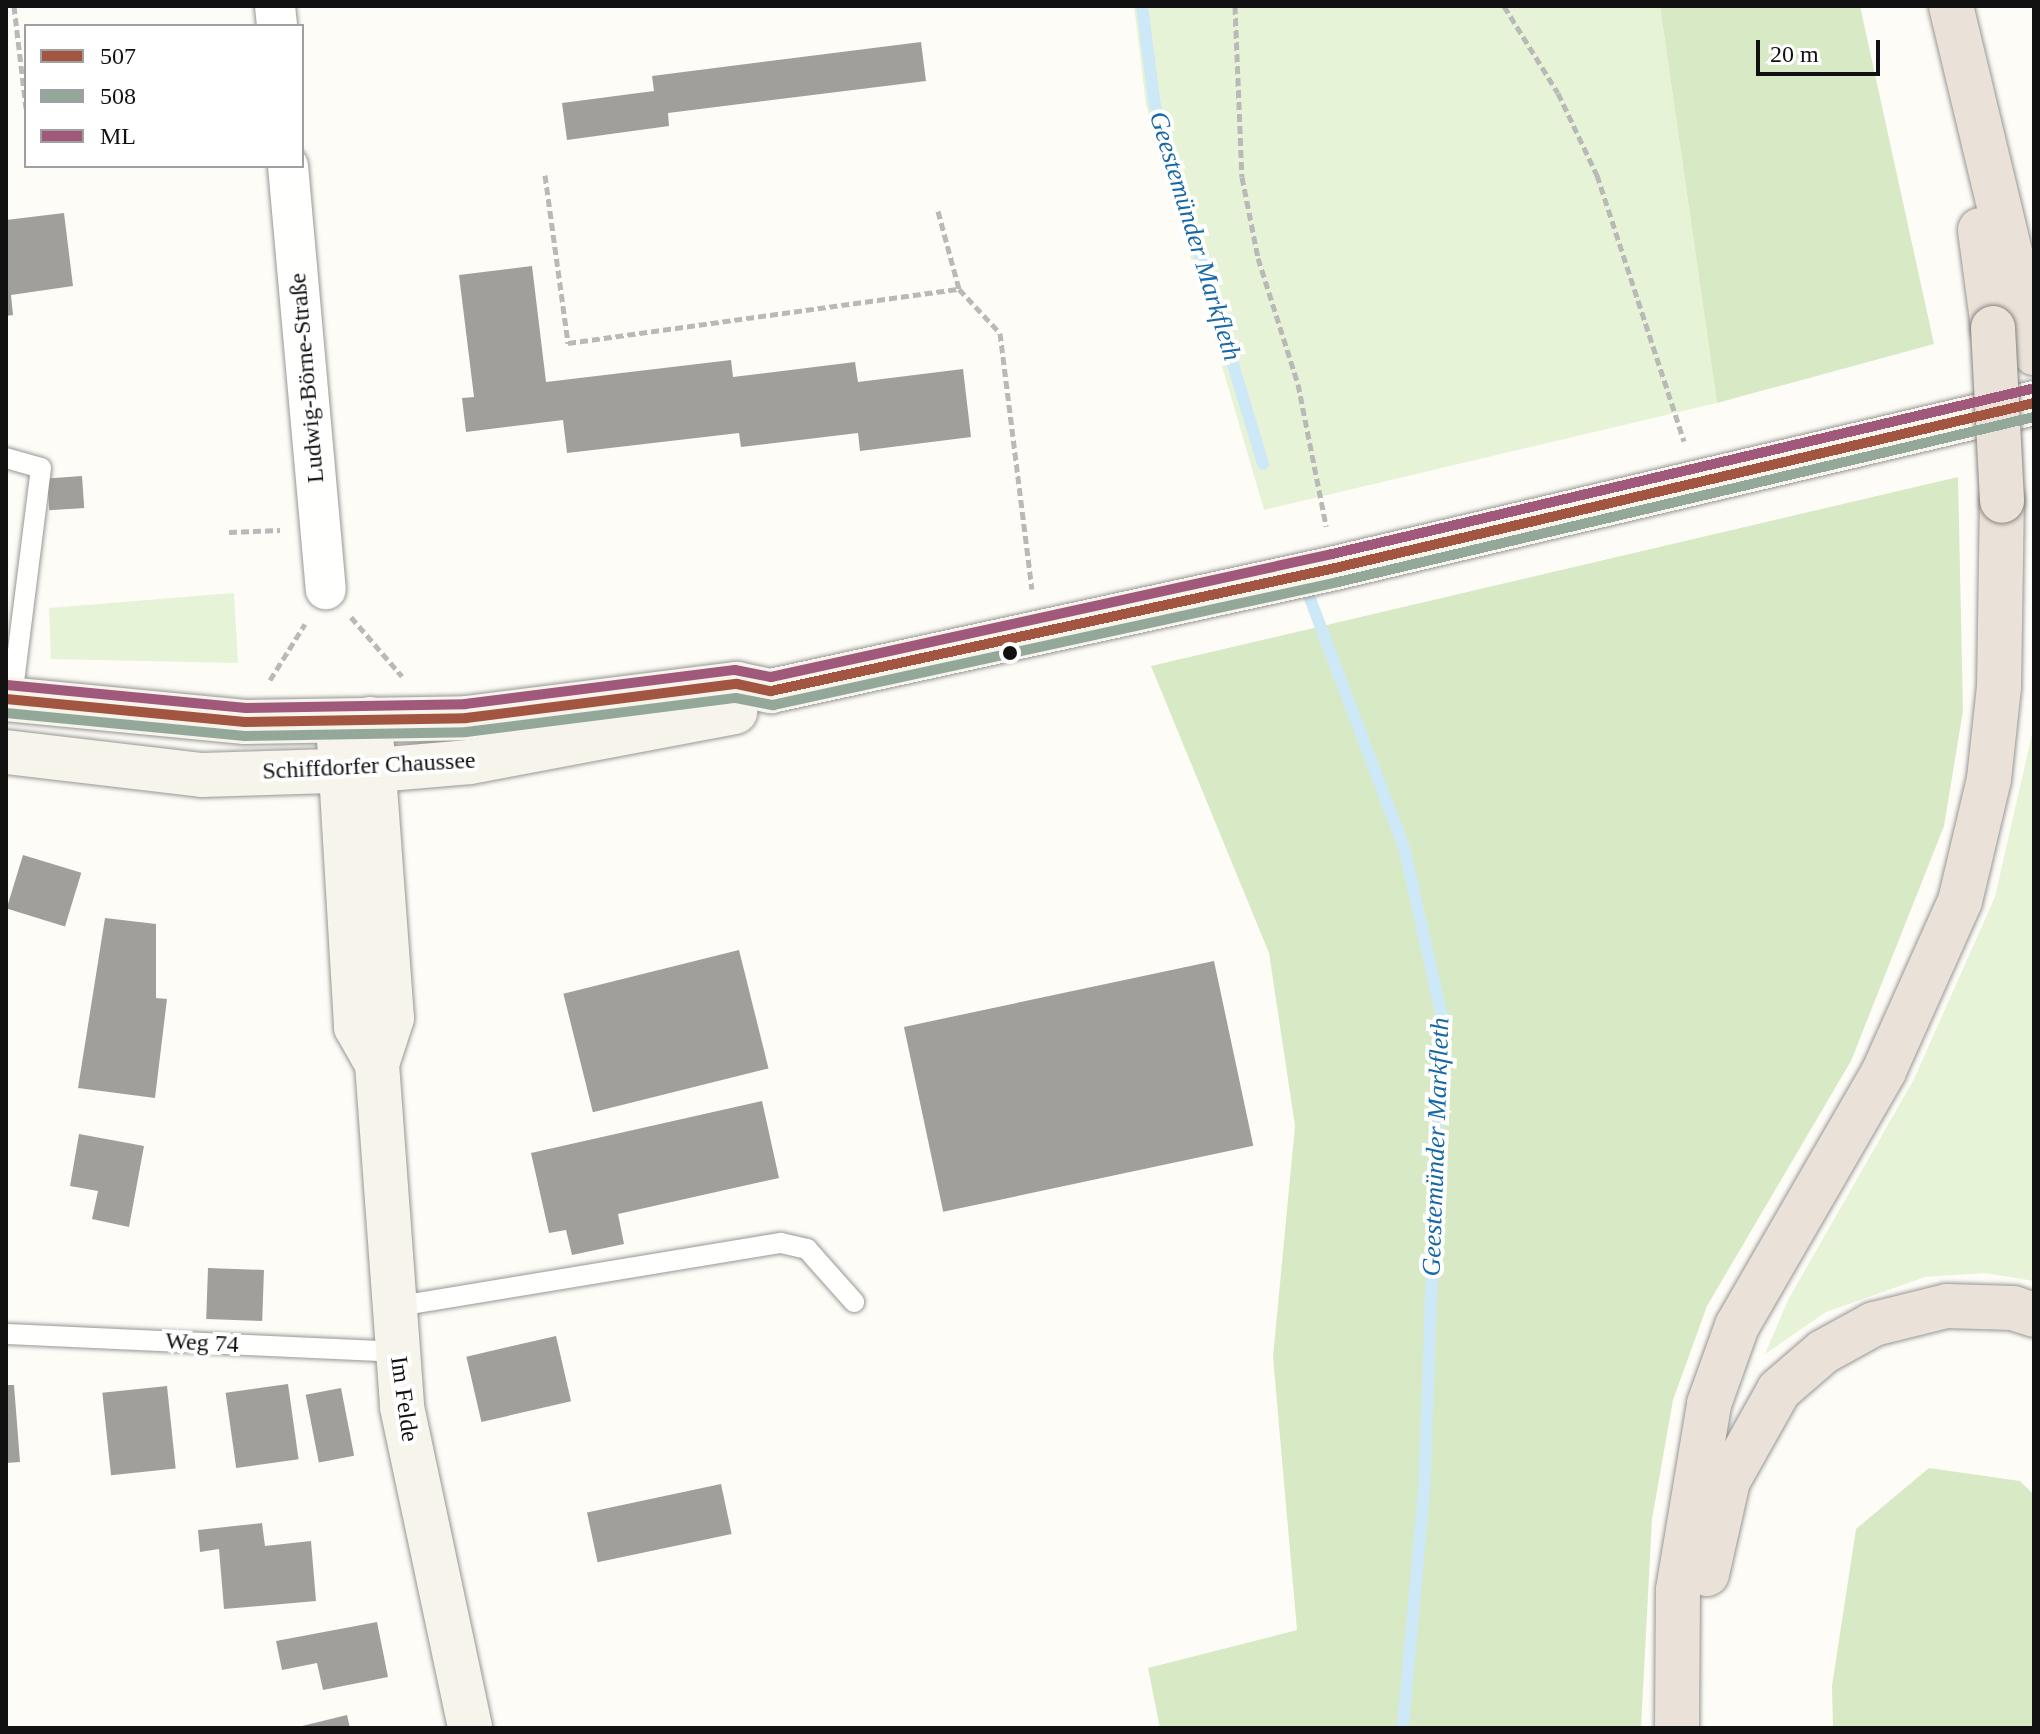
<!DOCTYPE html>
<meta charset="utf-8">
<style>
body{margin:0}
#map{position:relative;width:2040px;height:1734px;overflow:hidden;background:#fdfcf7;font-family:"Times New Roman",serif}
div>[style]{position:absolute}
.green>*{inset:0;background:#e7f3d7}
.forest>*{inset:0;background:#d8eac5}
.stream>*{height:12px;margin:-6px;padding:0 6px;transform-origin:6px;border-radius:6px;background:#cde8f7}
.building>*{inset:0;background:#a19f9c;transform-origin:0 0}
.path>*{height:5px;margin-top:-2.5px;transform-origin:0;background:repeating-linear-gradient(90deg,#b9b9b8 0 8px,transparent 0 12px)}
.roads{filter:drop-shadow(0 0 2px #979795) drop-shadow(0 0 2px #979795)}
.lane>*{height:20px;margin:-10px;padding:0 10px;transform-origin:10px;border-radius:10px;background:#fffffe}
.street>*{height:40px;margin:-20px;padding:0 20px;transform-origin:20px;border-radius:20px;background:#fffffe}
.secondary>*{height:44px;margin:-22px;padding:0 22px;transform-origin:22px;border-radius:22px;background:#f6f4eb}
.highway>*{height:44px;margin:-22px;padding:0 22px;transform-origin:22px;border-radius:22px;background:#eae1d8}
.bridges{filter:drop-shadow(0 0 2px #858482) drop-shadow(0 0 2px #858482)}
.highway-bridge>*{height:44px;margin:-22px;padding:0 22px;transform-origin:22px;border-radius:22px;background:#eae1d8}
.bus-1>*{height:10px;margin:-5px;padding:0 5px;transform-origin:5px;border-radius:5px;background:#a25641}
.bus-2>*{height:10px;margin:-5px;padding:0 5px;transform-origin:5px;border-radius:5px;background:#94a89a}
.bus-3>*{height:10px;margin:-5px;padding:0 5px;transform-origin:5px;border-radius:5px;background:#a0587b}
.dots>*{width:22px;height:22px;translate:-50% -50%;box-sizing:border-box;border:4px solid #fff;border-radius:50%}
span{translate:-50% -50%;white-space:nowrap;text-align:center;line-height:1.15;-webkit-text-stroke:8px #fff;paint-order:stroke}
.street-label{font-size:24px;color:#111}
.water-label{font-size:26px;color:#1768a6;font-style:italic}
.frame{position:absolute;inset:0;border:8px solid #111;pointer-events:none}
.legend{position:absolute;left:24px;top:24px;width:280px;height:144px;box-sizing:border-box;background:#fff;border:2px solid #a0a0a0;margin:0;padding:10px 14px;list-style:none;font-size:24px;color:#111}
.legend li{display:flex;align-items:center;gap:16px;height:40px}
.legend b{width:40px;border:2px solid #a0a0a0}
.scale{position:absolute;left:1756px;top:40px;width:124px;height:36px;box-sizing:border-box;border:4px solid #111;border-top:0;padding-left:10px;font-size:24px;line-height:28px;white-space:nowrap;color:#111;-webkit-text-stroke:6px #fff;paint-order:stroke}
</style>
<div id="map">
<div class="green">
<div style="clip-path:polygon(1134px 6px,1660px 6px,1717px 403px,1264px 510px,1146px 105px)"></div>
<div style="clip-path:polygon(234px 593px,238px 663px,51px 659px,49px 608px)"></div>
<div style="clip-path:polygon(2034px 725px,2034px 1281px,1985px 1273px,1925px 1277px,1826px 1312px,1765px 1354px,1788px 1300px,1914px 1079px,1995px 897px)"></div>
</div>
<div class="forest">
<div style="clip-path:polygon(1660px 6px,1860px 6px,1934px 344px,1717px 403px)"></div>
<div style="clip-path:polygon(1958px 477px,1963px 711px,1944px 826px,1851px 1061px,1707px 1306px,1673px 1400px,1652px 1519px,1641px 1728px,1160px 1728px,1148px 1668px,1297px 1630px,1273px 1357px,1295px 1126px,1269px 953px,1151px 666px)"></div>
<div style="clip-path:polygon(1929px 1468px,2020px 1481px,2034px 1495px,2034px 1728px,1833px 1728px,1832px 1686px,1856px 1529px)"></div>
</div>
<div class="stream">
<div style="left:1142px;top:6px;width:101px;rotate:82.6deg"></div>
<div style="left:1155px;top:106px;width:374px;rotate:73.2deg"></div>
<div style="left:1306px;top:588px;width:277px;rotate:69.3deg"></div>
<div style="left:1404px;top:847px;width:169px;rotate:77.4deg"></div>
<div style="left:1441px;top:1012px;width:468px;rotate:92deg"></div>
<div style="left:1425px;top:1480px;width:249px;rotate:95.1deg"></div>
</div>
<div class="building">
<div style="clip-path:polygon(921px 42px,926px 81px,668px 113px,669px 126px,567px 140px,562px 103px,654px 91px,652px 76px)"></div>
<div style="clip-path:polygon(64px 213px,73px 286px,11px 295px,13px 315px,6px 316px,6px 220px)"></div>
<div style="clip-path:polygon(532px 266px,546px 382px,731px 360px,733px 377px,855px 362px,858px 382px,963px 369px,971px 437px,860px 451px,858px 433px,741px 447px,739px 433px,567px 453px,563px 420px,466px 432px,462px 398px,474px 397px,459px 275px)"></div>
<div style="left:82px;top:476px;width:32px;height:35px;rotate:86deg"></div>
<div style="left:23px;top:855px;width:61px;height:56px;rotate:17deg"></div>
<div style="clip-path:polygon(105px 918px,156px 924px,156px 998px,167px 999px,155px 1098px,78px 1088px)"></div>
<div style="left:739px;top:950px;width:122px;height:181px;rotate:76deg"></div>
<div style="left:1214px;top:961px;width:189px;height:317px;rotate:78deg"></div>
<div style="clip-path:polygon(762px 1101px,779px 1178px,618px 1214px,624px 1244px,572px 1255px,566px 1230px,549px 1233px,531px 1153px)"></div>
<div style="clip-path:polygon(79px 1134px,144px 1146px,129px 1227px,92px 1219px,98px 1191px,70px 1186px)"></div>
<div style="left:208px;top:1268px;width:56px;height:51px;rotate:2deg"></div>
<div style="left:556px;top:1336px;width:67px;height:92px;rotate:77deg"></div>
<div style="left:288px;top:1384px;width:76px;height:63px;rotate:82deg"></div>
<div style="clip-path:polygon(6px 1385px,14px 1385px,20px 1462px,6px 1463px)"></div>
<div style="left:167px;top:1386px;width:83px;height:65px;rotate:84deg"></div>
<div style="left:341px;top:1388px;width:69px;height:36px;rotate:79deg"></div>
<div style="left:721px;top:1484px;width:51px;height:137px;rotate:78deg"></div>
<div style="clip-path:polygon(262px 1523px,265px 1546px,311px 1541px,316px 1601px,224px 1609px,219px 1549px,200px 1552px,198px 1530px)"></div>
<div style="clip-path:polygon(377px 1622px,388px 1677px,323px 1690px,317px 1663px,282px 1670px,276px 1641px)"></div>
<div style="clip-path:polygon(347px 1715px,350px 1728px,299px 1728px,298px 1727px)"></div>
</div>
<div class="path">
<div style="left:14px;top:6px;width:103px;rotate:83.3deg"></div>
<div style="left:1235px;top:6px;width:171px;rotate:87.7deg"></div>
<div style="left:1242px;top:177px;width:83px;rotate:78.8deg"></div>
<div style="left:1258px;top:258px;width:132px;rotate:72.4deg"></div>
<div style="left:1298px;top:384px;width:145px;rotate:78.8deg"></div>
<div style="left:1504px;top:6px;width:102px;rotate:58.2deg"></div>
<div style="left:1558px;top:93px;width:91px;rotate:64.6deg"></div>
<div style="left:1597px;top:175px;width:280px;rotate:71.9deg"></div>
<div style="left:545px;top:175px;width:170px;rotate:82.2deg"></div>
<div style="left:568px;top:343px;width:395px;rotate:-7.9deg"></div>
<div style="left:938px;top:211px;width:81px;rotate:74.9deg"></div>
<div style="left:959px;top:289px;width:60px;rotate:47deg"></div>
<div style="left:1000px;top:333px;width:258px;rotate:82.9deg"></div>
<div style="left:229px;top:532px;width:51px;rotate:-2.2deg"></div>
<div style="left:351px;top:617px;width:78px;rotate:49.2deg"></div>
<div style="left:270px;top:680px;width:66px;rotate:-58deg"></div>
</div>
<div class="roads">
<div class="lane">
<div style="left:6px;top:458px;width:36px;rotate:16deg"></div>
<div style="left:41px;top:468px;width:231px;rotate:97.2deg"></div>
<div style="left:393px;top:1307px;width:393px;rotate:-9.4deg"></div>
<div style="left:781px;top:1243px;width:27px;rotate:13deg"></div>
<div style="left:807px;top:1249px;width:71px;rotate:48.4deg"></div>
<div style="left:6px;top:1334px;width:391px;rotate:2.6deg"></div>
</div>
<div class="street">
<div style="left:275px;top:6px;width:20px;rotate:84deg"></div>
<div style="left:288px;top:166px;width:425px;rotate:84.9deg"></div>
</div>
<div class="secondary">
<div style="left:6px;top:699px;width:240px;rotate:5.5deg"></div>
<div style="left:245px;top:722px;width:221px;rotate:-1deg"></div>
<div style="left:466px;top:718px;width:273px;rotate:-7.2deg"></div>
<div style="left:737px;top:684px;width:35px;rotate:12deg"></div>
<div style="left:771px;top:691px;width:577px;rotate:-12.3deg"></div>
<div style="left:1335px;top:568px;width:718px;rotate:-13.28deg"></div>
<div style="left:370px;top:719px;width:300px;rotate:85.8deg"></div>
<div style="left:392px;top:1018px;width:48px;rotate:108.1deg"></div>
<div style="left:377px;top:1064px;width:344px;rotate:85.8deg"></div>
<div style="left:402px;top:1407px;width:328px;rotate:78deg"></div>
<div style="left:339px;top:739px;width:289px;rotate:86.6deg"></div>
<div style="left:356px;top:1027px;width:43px;rotate:60.4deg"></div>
<div style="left:6px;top:752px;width:197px;rotate:6.7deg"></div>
<div style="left:202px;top:775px;width:186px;rotate:-1.8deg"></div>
<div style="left:388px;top:769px;width:82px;rotate:-4.9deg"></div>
<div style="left:470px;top:762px;width:270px;rotate:-10.7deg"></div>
</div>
<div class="highway">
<div style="left:1951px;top:6px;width:357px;rotate:76.5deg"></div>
<div style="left:1980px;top:230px;width:99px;rotate:82.4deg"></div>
<div style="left:1707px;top:1574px;width:95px;rotate:-77.3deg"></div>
<div style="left:1728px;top:1481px;width:104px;rotate:-60.7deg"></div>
<div style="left:1779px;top:1390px;width:58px;rotate:-40.8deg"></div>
<div style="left:1823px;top:1352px;width:58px;rotate:-28.8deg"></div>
<div style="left:1874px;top:1324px;width:75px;rotate:-13.9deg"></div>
<div style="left:1947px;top:1306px;width:66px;rotate:1.7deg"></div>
<div style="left:2013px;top:1308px;width:22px;rotate:18deg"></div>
<div style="left:1677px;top:1728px;width:138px;rotate:-89.6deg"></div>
<div style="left:1678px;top:1590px;width:189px;rotate:-80.5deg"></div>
<div style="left:1709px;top:1404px;width:83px;rotate:-70.3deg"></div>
<div style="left:1737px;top:1326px;width:294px;rotate:-60deg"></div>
<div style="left:1884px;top:1071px;width:186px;rotate:-65.9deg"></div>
<div style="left:1960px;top:901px;width:125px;rotate:-76.6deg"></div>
<div style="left:1989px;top:779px;width:93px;rotate:-83.8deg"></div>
<div style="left:1999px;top:687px;width:186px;rotate:-89.1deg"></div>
</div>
</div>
<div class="bridges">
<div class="highway-bridge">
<div style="left:1993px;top:328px;width:173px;rotate:87deg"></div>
</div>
</div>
<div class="bus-1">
<div style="left:6px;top:699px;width:240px;rotate:5.5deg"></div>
<div style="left:245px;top:722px;width:221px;rotate:-1deg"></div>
<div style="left:466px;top:718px;width:273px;rotate:-7.2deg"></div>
<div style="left:737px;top:684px;width:35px;rotate:12deg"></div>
<div style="left:771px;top:691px;width:577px;rotate:-12.3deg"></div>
<div style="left:1335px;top:568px;width:718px;rotate:-13.28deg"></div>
</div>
<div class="bus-2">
<div style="left:6px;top:713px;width:240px;rotate:5.5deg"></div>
<div style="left:245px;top:736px;width:221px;rotate:-1deg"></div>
<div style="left:466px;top:732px;width:272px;rotate:-7.2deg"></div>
<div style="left:736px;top:698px;width:38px;rotate:11deg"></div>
<div style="left:773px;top:705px;width:578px;rotate:-12.28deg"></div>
<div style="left:1338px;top:582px;width:715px;rotate:-13.34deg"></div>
</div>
<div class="bus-3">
<div style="left:7px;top:685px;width:240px;rotate:5.5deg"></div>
<div style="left:246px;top:708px;width:219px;rotate:-1deg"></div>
<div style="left:465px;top:704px;width:272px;rotate:-7.2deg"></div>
<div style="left:735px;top:670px;width:37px;rotate:11deg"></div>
<div style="left:771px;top:677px;width:574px;rotate:-12.37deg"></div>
<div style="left:1332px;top:554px;width:718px;rotate:-13.28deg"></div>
</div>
<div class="dots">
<div style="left:1010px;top:653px;background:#111"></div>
</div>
<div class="street-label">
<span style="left:307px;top:378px;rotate:-95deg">Ludwig-Börne-Straße</span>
<span style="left:369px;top:766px;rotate:-3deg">Schiffdorfer Chaussee</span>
<span style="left:202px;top:1343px;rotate:3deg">Weg 74</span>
<span style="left:404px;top:1399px;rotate:82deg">Im Felde</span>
</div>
<div class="water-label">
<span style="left:1195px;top:236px;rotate:73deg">Geestemünder Markfleth</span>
<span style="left:1436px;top:1147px;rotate:-88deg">Geestemünder Markfleth</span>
</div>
<div class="frame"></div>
<ul class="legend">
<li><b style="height:10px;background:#a25641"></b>507</li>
<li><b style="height:10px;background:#94a89a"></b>508</li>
<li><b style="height:10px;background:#a0587b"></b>ML</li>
</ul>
<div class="scale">20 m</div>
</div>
